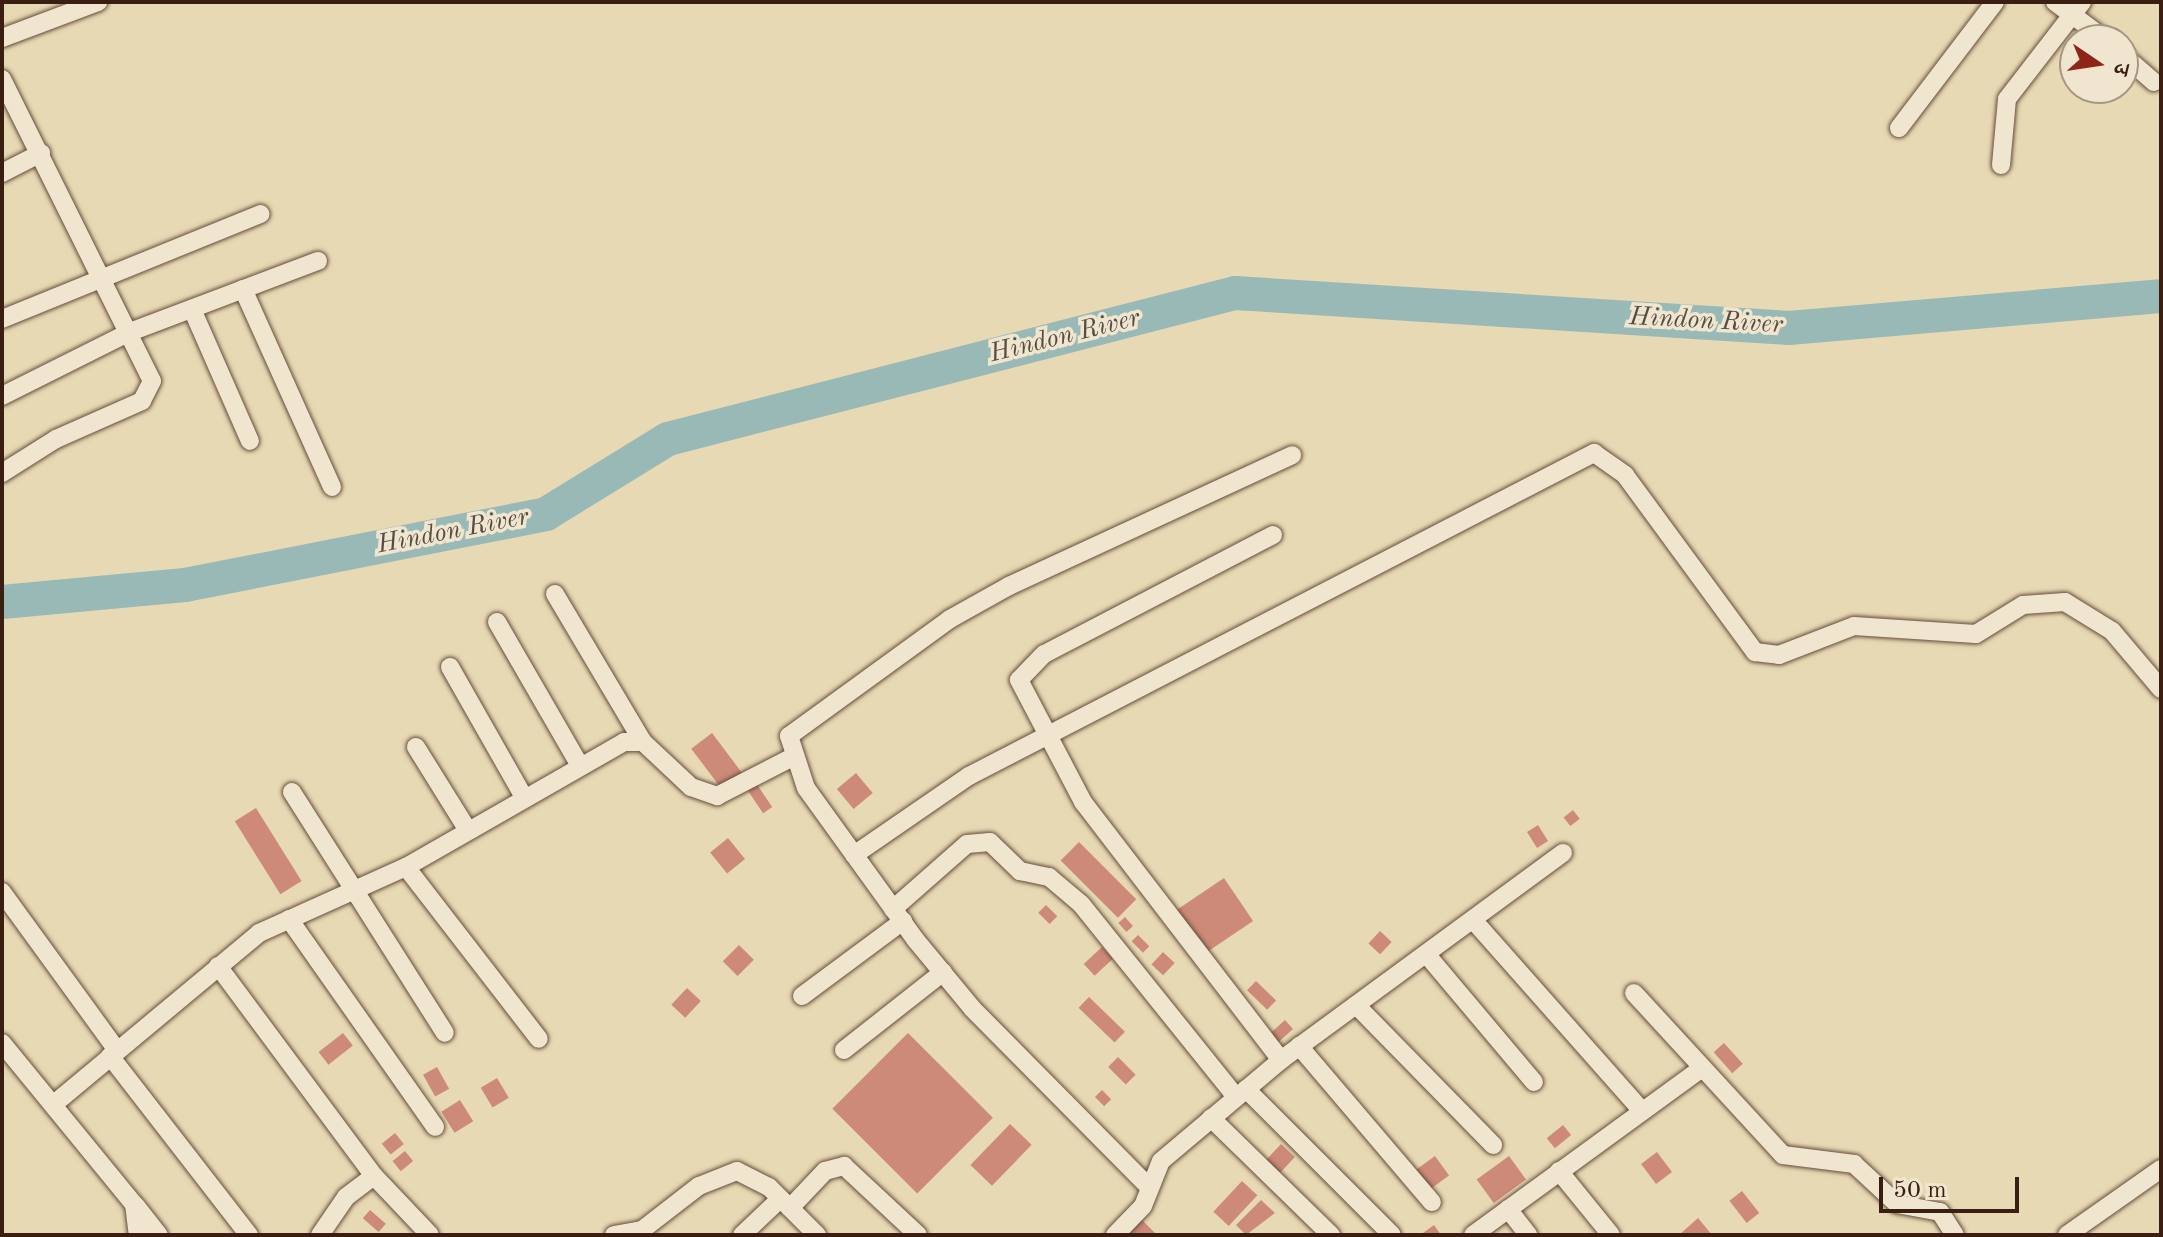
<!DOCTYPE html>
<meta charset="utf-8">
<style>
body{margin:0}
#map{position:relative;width:2163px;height:1237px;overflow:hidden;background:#e8d9b5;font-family:"Old Standard TT","Noto Serif Devanagari",serif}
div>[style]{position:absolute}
.river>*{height:34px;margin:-17px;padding:0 17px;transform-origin:17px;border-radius:17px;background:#99b9b6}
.building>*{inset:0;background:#ce8a79;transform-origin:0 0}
.roads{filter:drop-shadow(0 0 2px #654d3a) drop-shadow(0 0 2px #654d3a)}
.minor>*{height:18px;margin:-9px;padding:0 9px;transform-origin:9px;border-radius:9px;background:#f0e6cf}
span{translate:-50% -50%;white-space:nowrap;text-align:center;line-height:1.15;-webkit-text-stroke:7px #f0e6cf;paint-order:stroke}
.water-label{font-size:26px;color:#564c43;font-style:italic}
.frame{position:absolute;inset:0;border:4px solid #391e11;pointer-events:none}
.north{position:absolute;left:2059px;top:24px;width:80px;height:80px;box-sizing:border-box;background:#f0e6cf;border:2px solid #a79683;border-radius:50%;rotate:103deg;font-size:22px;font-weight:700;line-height:32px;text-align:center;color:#391e11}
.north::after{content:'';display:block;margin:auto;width:28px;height:36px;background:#8f2418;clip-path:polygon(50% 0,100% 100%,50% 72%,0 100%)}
.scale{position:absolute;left:1879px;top:1177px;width:140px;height:36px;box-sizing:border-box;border:4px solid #391e11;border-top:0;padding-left:10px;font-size:24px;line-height:28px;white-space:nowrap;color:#391e11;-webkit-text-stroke:6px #f0e6cf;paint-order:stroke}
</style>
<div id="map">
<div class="river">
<div style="left:2px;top:602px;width:184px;rotate:-5.3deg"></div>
<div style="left:185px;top:585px;width:368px;rotate:-11.1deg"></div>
<div style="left:546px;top:514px;width:143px;rotate:-31.6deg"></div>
<div style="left:668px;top:439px;width:585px;rotate:-14.44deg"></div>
<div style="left:1235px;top:293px;width:555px;rotate:3.61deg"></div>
<div style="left:1789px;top:328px;width:373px;rotate:-4.9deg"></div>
</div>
<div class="building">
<div style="left:712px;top:733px;width:49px;height:26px;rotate:53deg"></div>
<div style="left:856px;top:773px;width:26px;height:25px;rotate:50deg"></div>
<div style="left:756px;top:783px;width:29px;height:11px;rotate:56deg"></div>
<div style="left:256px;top:808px;width:86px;height:25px;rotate:58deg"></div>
<div style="left:1573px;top:810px;width:11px;height:12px;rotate:52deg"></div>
<div style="left:1538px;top:825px;width:19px;height:13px;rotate:58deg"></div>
<div style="left:728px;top:838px;width:27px;height:23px;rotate:51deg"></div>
<div style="left:1079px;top:842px;width:81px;height:26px;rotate:45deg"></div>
<div style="left:1224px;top:878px;width:52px;height:59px;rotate:56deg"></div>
<div style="left:1046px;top:905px;width:16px;height:11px;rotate:45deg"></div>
<div style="left:1125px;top:917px;width:12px;height:9px;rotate:48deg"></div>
<div style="left:1380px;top:931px;width:16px;height:17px;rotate:43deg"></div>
<div style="left:1138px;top:935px;width:16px;height:9px;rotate:45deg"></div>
<div style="left:739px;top:945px;width:21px;height:23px;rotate:45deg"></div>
<div style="left:1102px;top:947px;width:16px;height:25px;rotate:47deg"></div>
<div style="left:1163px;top:952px;width:16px;height:17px;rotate:43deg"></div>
<div style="left:1256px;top:981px;width:28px;height:13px;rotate:44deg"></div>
<div style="left:687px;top:988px;width:19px;height:23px;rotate:43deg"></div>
<div style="left:1089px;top:997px;width:50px;height:15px;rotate:44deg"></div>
<div style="left:1285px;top:1020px;width:12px;height:23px;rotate:48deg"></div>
<div style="left:343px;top:1033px;width:16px;height:31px;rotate:52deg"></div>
<div style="left:908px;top:1033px;width:120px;height:107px;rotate:45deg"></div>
<div style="left:1724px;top:1043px;width:28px;height:14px;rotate:48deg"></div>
<div style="left:1118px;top:1057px;width:25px;height:14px;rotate:45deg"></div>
<div style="left:437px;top:1067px;width:25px;height:16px;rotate:61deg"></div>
<div style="left:497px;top:1078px;width:23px;height:19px;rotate:59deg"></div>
<div style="left:1102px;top:1090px;width:13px;height:10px;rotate:45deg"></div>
<div style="left:460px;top:1100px;width:25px;height:22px;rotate:58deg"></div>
<div style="left:1010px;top:1124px;width:30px;height:57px;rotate:44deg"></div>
<div style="left:1563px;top:1125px;width:13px;height:21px;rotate:51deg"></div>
<div style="left:395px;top:1133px;width:14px;height:17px;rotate:51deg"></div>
<div style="left:1281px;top:1144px;width:19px;height:25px;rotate:43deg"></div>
<div style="left:405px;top:1151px;width:13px;height:16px;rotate:51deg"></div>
<div style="left:1657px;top:1152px;width:25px;height:20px;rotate:53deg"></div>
<div style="left:1435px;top:1156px;width:24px;height:26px;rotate:54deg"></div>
<div style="left:1509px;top:1156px;width:29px;height:40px;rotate:54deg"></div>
<div style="left:1242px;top:1181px;width:21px;height:42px;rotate:43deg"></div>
<div style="left:1742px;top:1191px;width:28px;height:16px;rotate:52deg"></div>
<div style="clip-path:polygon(1261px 1200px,1275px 1213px,1246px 1235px,1236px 1225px)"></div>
<div style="left:370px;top:1210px;width:21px;height:11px;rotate:41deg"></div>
<div style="clip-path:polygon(1139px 1217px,1157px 1235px,1122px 1235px)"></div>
<div style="clip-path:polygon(1698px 1218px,1712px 1235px,1679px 1235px)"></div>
<div style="clip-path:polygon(1434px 1225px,1441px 1235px,1424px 1235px,1423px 1233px)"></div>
</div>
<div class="roads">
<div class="minor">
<div style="left:2055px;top:2px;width:64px;rotate:36.7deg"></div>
<div style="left:2px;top:38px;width:103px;rotate:-20.6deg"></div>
<div style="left:2123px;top:55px;width:41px;rotate:41.1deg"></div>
<div style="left:2px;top:79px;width:337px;rotate:63.6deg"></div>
<div style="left:152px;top:381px;width:22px;rotate:117deg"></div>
<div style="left:142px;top:401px;width:94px;rotate:156.2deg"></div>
<div style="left:56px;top:439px;width:64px;rotate:147.8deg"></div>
<div style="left:1899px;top:128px;width:158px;rotate:-52.7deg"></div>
<div style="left:2001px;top:165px;width:66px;rotate:-84.8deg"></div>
<div style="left:2007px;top:99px;width:123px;rotate:-52.3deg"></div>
<div style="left:2px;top:173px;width:44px;rotate:-27.1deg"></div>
<div style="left:243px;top:289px;width:217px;rotate:65.8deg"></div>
<div style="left:192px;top:309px;width:144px;rotate:66.3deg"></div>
<div style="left:2px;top:319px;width:279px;rotate:-22.1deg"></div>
<div style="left:2px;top:396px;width:143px;rotate:-26.6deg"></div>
<div style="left:130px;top:332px;width:201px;rotate:-20.7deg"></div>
<div style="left:1273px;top:535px;width:258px;rotate:152.5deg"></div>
<div style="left:1044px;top:654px;width:36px;rotate:134deg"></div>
<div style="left:1019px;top:680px;width:138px;rotate:62.3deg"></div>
<div style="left:1083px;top:802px;width:325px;rotate:52.5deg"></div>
<div style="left:555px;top:594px;width:172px;rotate:59.3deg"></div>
<div style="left:497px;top:622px;width:166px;rotate:60deg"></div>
<div style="left:450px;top:667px;width:150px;rotate:60.4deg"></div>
<div style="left:416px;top:747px;width:97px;rotate:58.1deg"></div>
<div style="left:292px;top:792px;width:285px;rotate:57.6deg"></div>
<div style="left:854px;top:855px;width:140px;rotate:-34.5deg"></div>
<div style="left:969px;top:776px;width:704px;rotate:-27.33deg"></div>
<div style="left:1594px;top:453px;width:38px;rotate:35deg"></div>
<div style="left:1625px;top:475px;width:220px;rotate:53.7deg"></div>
<div style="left:1755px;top:652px;width:24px;rotate:7deg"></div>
<div style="left:1779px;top:655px;width:80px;rotate:-21.1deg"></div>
<div style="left:1854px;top:626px;width:122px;rotate:3.8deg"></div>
<div style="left:1976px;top:634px;width:55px;rotate:-31.7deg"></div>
<div style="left:2023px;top:605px;width:42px;rotate:-4.1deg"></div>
<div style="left:2065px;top:602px;width:55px;rotate:31.7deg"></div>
<div style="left:2112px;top:631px;width:76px;rotate:49.8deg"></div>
<div style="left:406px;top:867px;width:217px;rotate:52.3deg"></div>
<div style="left:2px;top:892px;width:195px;rotate:54deg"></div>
<div style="left:893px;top:909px;width:98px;rotate:-41.3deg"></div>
<div style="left:967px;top:844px;width:23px;rotate:-5deg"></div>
<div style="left:990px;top:842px;width:42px;rotate:44deg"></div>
<div style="left:1020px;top:871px;width:30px;rotate:12deg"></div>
<div style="left:1049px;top:877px;width:42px;rotate:40.2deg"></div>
<div style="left:1081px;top:904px;width:248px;rotate:51.2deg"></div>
<div style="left:289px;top:919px;width:254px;rotate:54.9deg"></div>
<div style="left:1474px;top:921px;width:254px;rotate:48.5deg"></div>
<div style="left:1427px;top:955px;width:166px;rotate:49.9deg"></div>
<div style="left:218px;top:966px;width:262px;rotate:53.4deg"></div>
<div style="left:374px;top:1176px;width:81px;rotate:46.5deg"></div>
<div style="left:1634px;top:993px;width:220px;rotate:47.4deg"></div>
<div style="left:1783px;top:1155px;width:72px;rotate:7.2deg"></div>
<div style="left:1854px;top:1164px;width:59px;rotate:42.9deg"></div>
<div style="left:1897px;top:1204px;width:44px;rotate:10.5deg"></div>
<div style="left:1940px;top:1212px;width:27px;rotate:57deg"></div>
<div style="left:802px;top:996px;width:126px;rotate:-36.6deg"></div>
<div style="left:1356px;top:1005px;width:196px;rotate:45.6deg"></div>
<div style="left:2px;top:1043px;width:208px;rotate:50.7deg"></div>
<div style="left:134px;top:1204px;width:31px;rotate:83deg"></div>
<div style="left:1299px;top:1046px;width:205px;rotate:49.6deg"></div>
<div style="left:844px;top:1050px;width:126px;rotate:-38.2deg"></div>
<div style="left:110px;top:1056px;width:227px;rotate:52.2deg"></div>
<div style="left:1246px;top:1089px;width:206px;rotate:45deg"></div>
<div style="left:54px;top:1104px;width:267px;rotate:-39.8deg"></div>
<div style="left:259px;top:933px;width:161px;rotate:-24.2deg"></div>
<div style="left:406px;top:867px;width:251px;rotate:-29.8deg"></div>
<div style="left:624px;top:742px;width:19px"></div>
<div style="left:643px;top:742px;width:66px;rotate:43.2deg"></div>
<div style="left:691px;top:787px;width:28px;rotate:19deg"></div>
<div style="left:717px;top:796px;width:83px;rotate:-27.2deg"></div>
<div style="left:1211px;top:1118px;width:168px;rotate:44.3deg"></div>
<div style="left:1559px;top:1171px;width:82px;rotate:50.9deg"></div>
<div style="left:1148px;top:1186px;width:250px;rotate:-134.7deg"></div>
<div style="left:972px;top:1008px;width:89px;rotate:-129.6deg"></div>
<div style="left:915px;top:939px;width:186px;rotate:-125.8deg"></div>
<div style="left:806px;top:788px;width:55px;rotate:-108.1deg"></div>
<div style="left:789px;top:736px;width:199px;rotate:-36deg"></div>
<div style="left:950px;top:619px;width:68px;rotate:-29.2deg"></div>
<div style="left:1009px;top:586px;width:312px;rotate:-24.8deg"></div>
<div style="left:136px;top:1206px;width:37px;rotate:52deg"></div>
<div style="left:790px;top:1208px;width:51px;rotate:-46.6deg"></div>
<div style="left:825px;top:1171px;width:20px;rotate:-15deg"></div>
<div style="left:844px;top:1166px;width:101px;rotate:43deg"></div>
<div style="left:1508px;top:1209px;width:33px;rotate:52deg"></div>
<div style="left:320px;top:1235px;width:46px;rotate:-55.6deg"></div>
<div style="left:346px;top:1197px;width:35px;rotate:-37deg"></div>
<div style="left:614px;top:1235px;width:28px;rotate:-10deg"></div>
<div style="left:642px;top:1230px;width:72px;rotate:-37.7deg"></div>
<div style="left:699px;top:1186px;width:41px;rotate:-21.5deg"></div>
<div style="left:737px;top:1171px;width:36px;rotate:27deg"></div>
<div style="left:769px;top:1187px;width:68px;rotate:45deg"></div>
<div style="left:742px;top:1235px;width:52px;rotate:-43.5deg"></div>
<div style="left:1115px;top:1235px;width:40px;rotate:-46deg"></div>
<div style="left:1143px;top:1206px;width:48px;rotate:-68.2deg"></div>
<div style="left:1161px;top:1161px;width:157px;rotate:-40.1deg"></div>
<div style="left:1281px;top:1060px;width:350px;rotate:-36.3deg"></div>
<div style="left:1473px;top:1235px;width:280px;rotate:-36.1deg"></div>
<div style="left:2067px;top:1235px;width:115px;rotate:-35.1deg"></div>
</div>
</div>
<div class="water-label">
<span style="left:1706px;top:322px;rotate:3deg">Hindon River</span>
<span style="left:1065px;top:337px;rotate:-14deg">Hindon River</span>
<span style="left:453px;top:532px;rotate:-11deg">Hindon River</span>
</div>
<div class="frame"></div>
<div class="north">उ</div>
<div class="scale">50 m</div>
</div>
